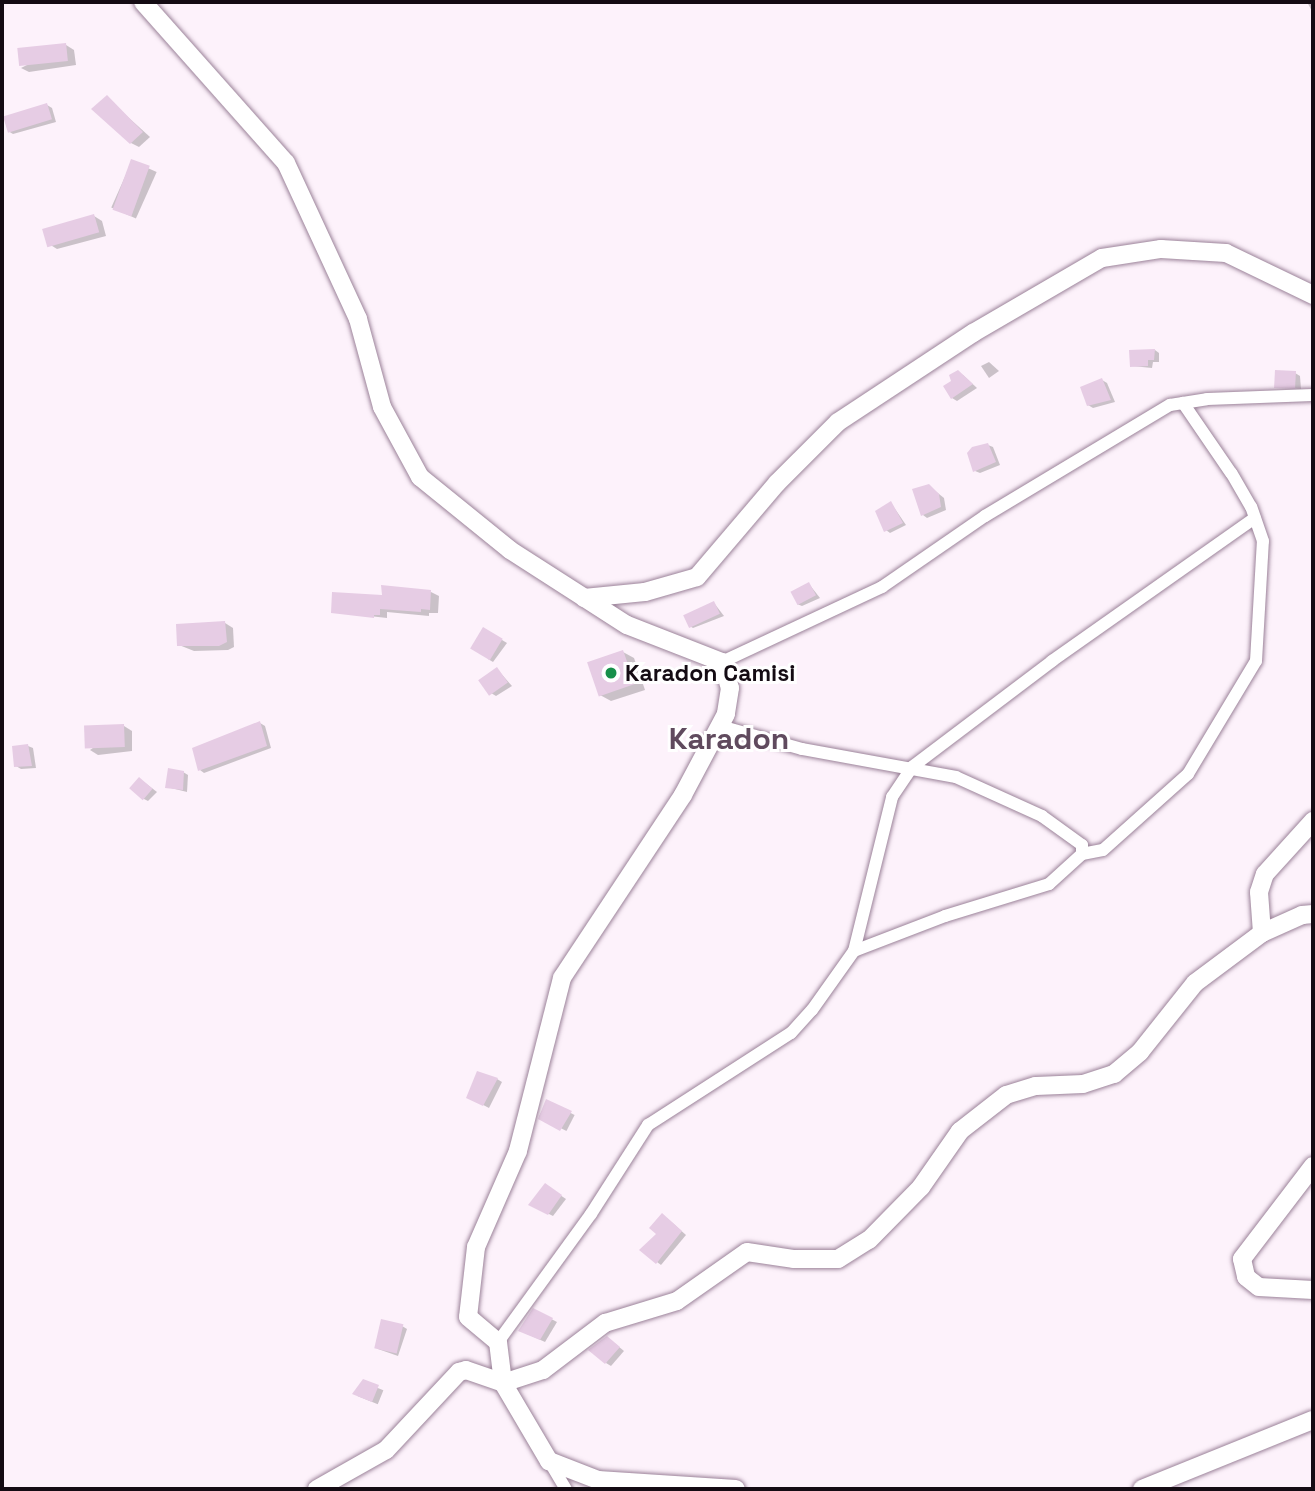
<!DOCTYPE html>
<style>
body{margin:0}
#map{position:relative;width:1315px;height:1491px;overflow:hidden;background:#fdf2fb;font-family:"Space Grotesk",sans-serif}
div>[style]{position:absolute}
.shadow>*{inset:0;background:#0003;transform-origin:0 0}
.building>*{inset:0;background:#e6cce4;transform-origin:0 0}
.roads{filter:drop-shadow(0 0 2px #9b8299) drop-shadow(0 0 2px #9b8299)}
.street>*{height:12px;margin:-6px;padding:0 6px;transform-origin:6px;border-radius:6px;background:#fff}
.secondary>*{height:18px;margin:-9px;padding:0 9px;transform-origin:9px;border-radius:9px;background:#fff}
.dots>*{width:19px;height:19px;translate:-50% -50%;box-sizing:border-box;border:4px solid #fff;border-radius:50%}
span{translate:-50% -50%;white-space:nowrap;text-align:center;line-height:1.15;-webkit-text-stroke:6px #fff;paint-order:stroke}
.poi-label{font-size:23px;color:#140b13;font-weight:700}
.left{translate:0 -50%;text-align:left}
.district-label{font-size:30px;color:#604a5e;font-weight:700}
.frame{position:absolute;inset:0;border:4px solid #140b13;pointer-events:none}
</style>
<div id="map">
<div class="shadow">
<div style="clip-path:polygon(1307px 2px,1313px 2px,1313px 13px)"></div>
<div style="clip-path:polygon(66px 45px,74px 50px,76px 65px,29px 72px,21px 68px)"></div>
<div style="clip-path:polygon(107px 98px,150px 137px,139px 147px,131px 143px)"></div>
<div style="clip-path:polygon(47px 105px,52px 108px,56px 122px,13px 134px,8px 131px)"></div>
<div style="left:132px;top:161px;width:27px;height:51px;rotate:24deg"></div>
<div style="clip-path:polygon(94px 216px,102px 221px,106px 236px,57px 249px,49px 244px)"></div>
<div style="clip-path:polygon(1155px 350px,1159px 353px,1159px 362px,1153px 362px,1152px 368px,1132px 366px)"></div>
<div style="clip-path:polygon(989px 362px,999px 371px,989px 378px,981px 366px)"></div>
<div style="clip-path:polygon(1295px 373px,1300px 376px,1301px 389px,1277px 387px)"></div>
<div style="clip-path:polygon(963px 375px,977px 388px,957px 401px,952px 398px,954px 382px)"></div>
<div style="clip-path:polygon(1102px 380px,1107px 383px,1115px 402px,1093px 408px,1088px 405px)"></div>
<div style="clip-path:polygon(988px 445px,993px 447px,1000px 465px,980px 473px,975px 471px)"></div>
<div style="clip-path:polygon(929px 486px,944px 498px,946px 510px,927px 518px,923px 515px)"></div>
<div style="clip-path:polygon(891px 503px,906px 525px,890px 533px,886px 530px)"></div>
<div style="clip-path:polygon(809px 584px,820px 598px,802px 606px,797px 604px)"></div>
<div style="clip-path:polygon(431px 592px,439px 596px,438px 613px,429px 613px,429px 616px,387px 612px,387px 618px,333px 612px)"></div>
<div style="clip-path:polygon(714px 603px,724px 616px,693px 628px,688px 625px)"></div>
<div style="clip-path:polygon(225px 623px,233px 628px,234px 647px,228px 650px,194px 651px,179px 645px)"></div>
<div style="clip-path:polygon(484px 629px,507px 643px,493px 662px,488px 659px)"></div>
<div style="clip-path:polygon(623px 652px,634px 658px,645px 690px,611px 701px,600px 695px)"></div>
<div style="clip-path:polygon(497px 669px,512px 686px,496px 696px,491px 693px)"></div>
<div style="clip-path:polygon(260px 723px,265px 726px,271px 748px,204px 773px,200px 770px)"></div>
<div style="clip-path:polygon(124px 726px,132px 731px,132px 751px,98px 755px,90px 750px)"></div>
<div style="clip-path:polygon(28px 746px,33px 748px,36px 768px,21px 769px,16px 766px)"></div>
<div style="clip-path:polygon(183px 772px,188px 775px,187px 792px,167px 787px)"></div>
<div style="clip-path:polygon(144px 782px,157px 792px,148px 801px,144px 799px)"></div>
<div style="clip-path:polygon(497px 1079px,502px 1082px,489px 1108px,468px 1097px)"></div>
<div style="left:547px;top:1101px;width:31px;height:18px;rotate:27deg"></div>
<div style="clip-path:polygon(545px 1185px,566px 1199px,553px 1216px,531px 1205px)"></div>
<div style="clip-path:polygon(667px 1218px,686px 1235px,661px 1265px,657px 1262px,659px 1234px)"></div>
<div style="clip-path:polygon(534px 1310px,557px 1322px,545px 1342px,525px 1333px)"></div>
<div style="clip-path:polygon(402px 1326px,407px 1329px,398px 1356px,378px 1349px)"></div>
<div style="clip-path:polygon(612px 1341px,624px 1351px,611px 1366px,606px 1363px)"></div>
<div style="left:363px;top:1382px;width:22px;height:15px;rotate:22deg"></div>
</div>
<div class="building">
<div style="left:66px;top:43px;width:18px;height:49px;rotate:84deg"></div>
<div style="clip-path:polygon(107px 95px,143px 132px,130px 144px,91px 109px)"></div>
<div style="left:47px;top:103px;width:17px;height:46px;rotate:73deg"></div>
<div style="left:131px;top:159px;width:20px;height:54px;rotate:20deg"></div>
<div style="left:94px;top:214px;width:19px;height:54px;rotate:74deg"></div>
<div style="clip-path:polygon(1155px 349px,1154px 360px,1148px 360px,1148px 366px,1130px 367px,1129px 350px)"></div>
<div style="clip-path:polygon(958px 370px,973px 384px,951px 399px,943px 386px,951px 381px,949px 375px)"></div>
<div style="left:1275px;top:370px;width:21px;height:18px;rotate:3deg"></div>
<div style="clip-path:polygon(1102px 378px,1111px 400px,1087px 406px,1080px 387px)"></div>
<div style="clip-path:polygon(988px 443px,996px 462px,973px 472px,967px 453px,972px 447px)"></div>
<div style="clip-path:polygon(929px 484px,939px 494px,941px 507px,921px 516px,912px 489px)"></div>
<div style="clip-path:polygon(891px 501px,903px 523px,884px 532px,875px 511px)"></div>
<div style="left:809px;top:582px;width:15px;height:21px;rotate:62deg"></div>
<div style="clip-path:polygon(381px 585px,431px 590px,430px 610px,421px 609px,421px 612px,380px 609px,380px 615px,374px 615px,374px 618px,331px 613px,332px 592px,382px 595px)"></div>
<div style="left:714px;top:601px;width:14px;height:34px;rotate:65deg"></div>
<div style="clip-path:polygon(225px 621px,227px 642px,219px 646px,177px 646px,176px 624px)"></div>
<div style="left:483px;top:627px;width:23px;height:25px;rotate:31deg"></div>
<div style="left:623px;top:650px;width:36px;height:38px;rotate:71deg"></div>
<div style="left:497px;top:667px;width:19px;height:23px;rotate:55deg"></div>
<div style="clip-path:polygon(260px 721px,267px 746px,198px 771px,192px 748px)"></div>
<div style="left:124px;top:724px;width:23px;height:40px;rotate:88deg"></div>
<div style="clip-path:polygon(28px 744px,32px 766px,14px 767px,12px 746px)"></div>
<div style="clip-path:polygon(168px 768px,184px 771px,183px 790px,165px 788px)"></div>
<div style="left:139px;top:777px;width:18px;height:15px;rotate:41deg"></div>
<div style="clip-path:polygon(477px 1071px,498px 1078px,483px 1106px,466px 1098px)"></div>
<div style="clip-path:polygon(546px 1099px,572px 1111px,560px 1131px,538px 1119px)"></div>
<div style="clip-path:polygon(545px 1183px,562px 1195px,548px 1215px,528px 1205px)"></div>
<div style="clip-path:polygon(662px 1213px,682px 1231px,656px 1264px,639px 1250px,656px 1234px,649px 1228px)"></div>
<div style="clip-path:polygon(533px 1308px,553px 1318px,540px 1340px,518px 1331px)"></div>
<div style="left:381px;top:1319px;width:23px;height:30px;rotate:13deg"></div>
<div style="clip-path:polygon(607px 1336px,620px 1347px,605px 1364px,588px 1350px)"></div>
<div style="clip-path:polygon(363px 1379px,379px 1385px,372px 1402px,352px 1394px)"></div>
</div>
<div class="roads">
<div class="street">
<div style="left:722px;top:662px;width:177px;rotate:-25.1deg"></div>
<div style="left:882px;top:587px;width:125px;rotate:-34.6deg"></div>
<div style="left:985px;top:516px;width:216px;rotate:-31deg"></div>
<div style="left:1170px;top:405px;width:37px;rotate:-9deg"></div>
<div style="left:1207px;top:399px;width:106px;rotate:-2.2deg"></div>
<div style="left:1082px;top:854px;width:21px;rotate:-11deg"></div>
<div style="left:1103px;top:850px;width:114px;rotate:-41.8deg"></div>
<div style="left:1188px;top:774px;width:132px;rotate:-59deg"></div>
<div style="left:1256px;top:661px;width:120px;rotate:-86.7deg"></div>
<div style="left:1263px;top:541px;width:36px;rotate:-109deg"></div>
<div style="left:1251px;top:507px;width:39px;rotate:-120deg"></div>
<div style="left:1231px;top:473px;width:85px;rotate:-124.4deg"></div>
<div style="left:854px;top:951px;width:159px;rotate:-76.1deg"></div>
<div style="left:892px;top:797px;width:36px;rotate:-56deg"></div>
<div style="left:912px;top:767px;width:176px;rotate:-37.1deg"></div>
<div style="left:1052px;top:661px;width:248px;rotate:-35.2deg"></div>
<div style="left:498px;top:1342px;width:158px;rotate:-54deg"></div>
<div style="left:591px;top:1214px;width:106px;rotate:-57.4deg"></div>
<div style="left:648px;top:1125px;width:170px;rotate:-32.8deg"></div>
<div style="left:791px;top:1033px;width:31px;rotate:-48deg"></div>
<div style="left:812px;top:1010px;width:72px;rotate:-54.6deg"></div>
<div style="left:854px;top:951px;width:97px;rotate:-21deg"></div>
<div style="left:945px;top:916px;width:109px;rotate:-17.1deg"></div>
<div style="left:1049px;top:884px;width:45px;rotate:-42.3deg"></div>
<div style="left:1082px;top:854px;width:9px;rotate:-90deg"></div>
<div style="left:1082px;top:845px;width:49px;rotate:-144.1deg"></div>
<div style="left:1042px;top:816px;width:94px;rotate:-155.6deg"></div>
<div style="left:956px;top:777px;width:157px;rotate:-169.7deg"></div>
<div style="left:802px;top:749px;width:85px;rotate:-164.3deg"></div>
<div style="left:549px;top:1461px;width:33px;rotate:59deg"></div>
</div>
<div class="secondary">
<div style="left:143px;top:2px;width:215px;rotate:48.4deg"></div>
<div style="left:286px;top:163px;width:172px;rotate:65.2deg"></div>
<div style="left:358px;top:319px;width:91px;rotate:74.7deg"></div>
<div style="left:382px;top:407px;width:80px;rotate:61.5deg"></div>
<div style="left:420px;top:477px;width:116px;rotate:39deg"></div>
<div style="left:510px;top:550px;width:139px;rotate:32.7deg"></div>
<div style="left:627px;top:625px;width:102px;rotate:21.3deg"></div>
<div style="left:722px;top:662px;width:27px;rotate:73deg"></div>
<div style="left:730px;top:688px;width:26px;rotate:99deg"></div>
<div style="left:726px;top:714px;width:92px;rotate:118deg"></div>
<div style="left:683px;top:795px;width:219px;rotate:123.5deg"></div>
<div style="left:562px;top:978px;width:179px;rotate:104.3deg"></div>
<div style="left:518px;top:1151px;width:105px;rotate:113.6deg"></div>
<div style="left:476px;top:1247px;width:70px;rotate:96.5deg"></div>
<div style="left:468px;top:1317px;width:39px;rotate:40deg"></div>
<div style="left:498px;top:1342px;width:41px;rotate:83deg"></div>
<div style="left:503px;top:1383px;width:91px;rotate:59.5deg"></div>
<div style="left:549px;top:1461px;width:53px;rotate:21.2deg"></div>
<div style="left:598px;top:1480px;width:138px;rotate:3.7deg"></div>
<div style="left:584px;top:598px;width:61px;rotate:-5.6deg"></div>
<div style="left:645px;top:592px;width:54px;rotate:-16.1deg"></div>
<div style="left:697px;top:577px;width:123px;rotate:-49.6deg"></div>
<div style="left:777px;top:483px;width:86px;rotate:-45deg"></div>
<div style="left:838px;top:422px;width:162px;rotate:-33.4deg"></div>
<div style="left:973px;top:333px;width:149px;rotate:-30.2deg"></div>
<div style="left:1102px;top:258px;width:60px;rotate:-8.7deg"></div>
<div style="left:1161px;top:249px;width:65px;rotate:3.5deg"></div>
<div style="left:1226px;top:253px;width:97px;rotate:25.8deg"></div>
<div style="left:1262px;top:933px;width:41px;rotate:-94.2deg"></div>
<div style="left:1259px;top:892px;width:19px;rotate:-72deg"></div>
<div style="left:1265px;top:874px;width:72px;rotate:-47.8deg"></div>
<div style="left:1313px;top:1166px;width:117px;rotate:127.4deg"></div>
<div style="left:1242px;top:1259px;width:18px;rotate:77deg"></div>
<div style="left:1246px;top:1277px;width:16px;rotate:38deg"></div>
<div style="left:1259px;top:1287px;width:54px;rotate:3.2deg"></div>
<div style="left:503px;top:1383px;width:42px;rotate:-18deg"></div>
<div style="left:543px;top:1370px;width:78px;rotate:-37.2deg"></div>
<div style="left:605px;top:1323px;width:75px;rotate:-17deg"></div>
<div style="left:677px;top:1301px;width:85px;rotate:-35deg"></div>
<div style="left:747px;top:1252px;width:48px;rotate:8.5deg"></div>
<div style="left:794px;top:1259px;width:44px"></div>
<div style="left:838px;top:1259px;width:36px;rotate:-32deg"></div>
<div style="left:869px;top:1240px;width:74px;rotate:-45.5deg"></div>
<div style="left:921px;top:1187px;width:68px;rotate:-55.1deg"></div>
<div style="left:960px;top:1131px;width:58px;rotate:-38deg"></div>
<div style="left:1006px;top:1095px;width:31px;rotate:-17deg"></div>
<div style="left:1036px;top:1086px;width:47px;rotate:-2.4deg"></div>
<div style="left:1083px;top:1084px;width:33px;rotate:-18deg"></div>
<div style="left:1114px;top:1074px;width:34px;rotate:-40deg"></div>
<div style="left:1140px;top:1052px;width:88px;rotate:-51.4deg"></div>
<div style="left:1195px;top:983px;width:84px;rotate:-36.7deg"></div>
<div style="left:1262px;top:933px;width:44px;rotate:-24.2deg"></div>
<div style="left:1302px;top:915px;width:11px;rotate:-5deg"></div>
<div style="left:317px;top:1489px;width:79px;rotate:-29.5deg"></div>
<div style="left:386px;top:1450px;width:107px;rotate:-46.9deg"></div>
<div style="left:459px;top:1372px;width:7px;rotate:-16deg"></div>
<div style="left:466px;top:1370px;width:39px;rotate:19deg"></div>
<div style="left:1142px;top:1489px;width:184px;rotate:-22deg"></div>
</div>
</div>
<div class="dots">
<div style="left:611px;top:673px;background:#178f4a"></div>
</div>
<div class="poi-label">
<span class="left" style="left:625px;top:673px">Karadon Camisi</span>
</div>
<div class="district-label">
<span style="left:729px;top:739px">Karadon</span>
</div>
<div class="frame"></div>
</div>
